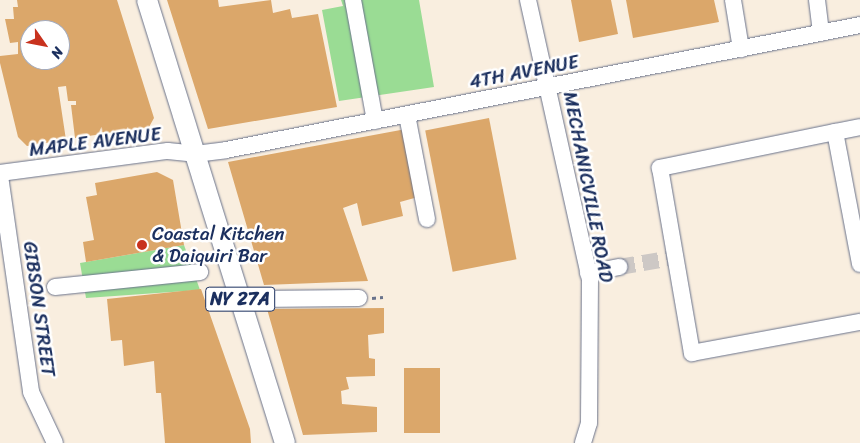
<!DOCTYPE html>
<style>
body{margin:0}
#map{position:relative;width:860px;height:443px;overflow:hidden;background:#f9eedf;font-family:Sriracha,sans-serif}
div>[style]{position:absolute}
.green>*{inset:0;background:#9adc94}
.building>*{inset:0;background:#dba76a;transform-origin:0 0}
.minor-tunnel>*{height:16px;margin-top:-8px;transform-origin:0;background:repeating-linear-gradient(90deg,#cdc8c5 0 16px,transparent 0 24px)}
.path>*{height:3px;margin-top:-1.5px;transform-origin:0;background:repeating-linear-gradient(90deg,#69728b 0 4px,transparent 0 8px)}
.roads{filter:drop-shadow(0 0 1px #69728b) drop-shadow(0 0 1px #69728b)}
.minor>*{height:16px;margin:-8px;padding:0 8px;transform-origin:8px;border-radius:8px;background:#fff}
.major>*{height:20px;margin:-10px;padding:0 10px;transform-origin:10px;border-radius:10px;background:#fff}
.dots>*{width:14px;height:14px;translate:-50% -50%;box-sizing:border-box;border:2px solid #fff;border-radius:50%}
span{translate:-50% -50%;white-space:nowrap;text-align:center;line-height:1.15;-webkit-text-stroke:5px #fff;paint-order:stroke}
.shield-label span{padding:1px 4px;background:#fff;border:1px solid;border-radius:4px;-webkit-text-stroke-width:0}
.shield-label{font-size:18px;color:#1b2f5e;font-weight:700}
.street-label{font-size:19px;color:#1b2f5e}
.poi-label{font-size:19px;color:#1b2f5e}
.left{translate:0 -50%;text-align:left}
.north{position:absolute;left:20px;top:20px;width:50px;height:50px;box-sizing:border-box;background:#fff;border:1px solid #a4acbf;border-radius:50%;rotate:123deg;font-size:14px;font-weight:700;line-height:20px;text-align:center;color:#1b2f5e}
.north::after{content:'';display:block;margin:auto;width:18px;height:22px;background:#c8321e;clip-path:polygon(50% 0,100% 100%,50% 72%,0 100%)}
</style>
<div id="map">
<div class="green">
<div style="clip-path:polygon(341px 0,419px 0,434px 87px,339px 101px,322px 10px,343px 6px)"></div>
<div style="clip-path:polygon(184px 245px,200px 290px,86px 298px,80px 263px)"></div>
</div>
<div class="building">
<div style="clip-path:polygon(evenodd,17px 0,117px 0,154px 118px,149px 127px,75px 138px,71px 105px,76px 105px,76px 101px,68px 101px,66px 86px,58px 87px,66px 140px,27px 146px,18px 137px,0 63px,0 56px,18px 54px,18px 42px,10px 43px,5px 19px,14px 19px,13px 7px,18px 7px,17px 0,30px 30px,60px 30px,60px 60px,30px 60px,30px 30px)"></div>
<div style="clip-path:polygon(167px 0,218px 0,219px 7px,271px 0,273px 13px,290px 9px,292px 18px,318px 14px,337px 107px,208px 129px)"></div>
<div style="clip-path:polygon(571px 0,611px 0,618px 34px,579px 42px)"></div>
<div style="clip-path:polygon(626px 0,714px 0,719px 22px,633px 38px)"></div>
<div style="left:489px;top:118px;width:144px;height:65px;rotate:79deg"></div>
<div style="clip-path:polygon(406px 129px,418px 197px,400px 202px,403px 216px,362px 226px,357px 203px,343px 208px,368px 281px,264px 285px,228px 162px)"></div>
<div style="clip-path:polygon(157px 172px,173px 180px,184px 245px,86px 262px,83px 242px,94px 240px,86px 197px,97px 195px,95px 183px)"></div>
<div style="clip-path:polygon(201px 289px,250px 429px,251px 443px,165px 443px,161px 393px,156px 393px,154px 361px,124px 366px,122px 340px,111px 341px,107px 299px)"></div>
<div style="clip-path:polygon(384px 308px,384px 333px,368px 335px,369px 358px,375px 359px,375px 376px,346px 377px,349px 389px,341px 391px,342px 404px,377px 407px,377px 432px,303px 435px,267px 309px)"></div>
<div style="left:404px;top:368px;width:36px;height:65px"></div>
</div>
<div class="minor-tunnel">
<div style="left:619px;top:267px;width:49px;rotate:-9.5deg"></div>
</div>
<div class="path">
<div style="left:372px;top:298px;width:11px;rotate:-5deg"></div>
</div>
<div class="roads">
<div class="minor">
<div style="left:353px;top:0;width:123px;rotate:79.7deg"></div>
<div style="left:528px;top:0;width:286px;rotate:77.5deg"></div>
<div style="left:590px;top:279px;width:144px;rotate:90.4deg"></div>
<div style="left:589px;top:423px;width:21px;rotate:107deg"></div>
<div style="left:733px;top:0;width:50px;rotate:80.7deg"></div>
<div style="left:817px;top:0;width:33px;rotate:83deg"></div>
<div style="left:407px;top:115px;width:106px;rotate:79.1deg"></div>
<div style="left:835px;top:132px;width:25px;rotate:-11deg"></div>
<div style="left:0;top:173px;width:169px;rotate:-7.5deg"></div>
<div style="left:168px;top:151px;width:27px;rotate:6deg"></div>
<div style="left:195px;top:154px;width:31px;rotate:-7deg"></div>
<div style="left:226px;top:150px;width:646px;rotate:-11.15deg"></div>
<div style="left:0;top:176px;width:218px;rotate:81.8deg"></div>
<div style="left:31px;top:392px;width:56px;rotate:64.8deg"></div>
<div style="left:860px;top:264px;width:134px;rotate:-100.7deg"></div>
<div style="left:835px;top:132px;width:179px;rotate:168.4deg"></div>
<div style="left:660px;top:168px;width:188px;rotate:80.2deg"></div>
<div style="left:692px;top:353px;width:171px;rotate:-10.5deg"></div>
<div style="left:588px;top:273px;width:32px;rotate:-11deg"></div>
<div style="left:55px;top:287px;width:146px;rotate:-5.9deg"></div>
<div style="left:256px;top:299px;width:103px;rotate:-0.6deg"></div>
</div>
<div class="major">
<div style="left:147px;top:0;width:464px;rotate:72.7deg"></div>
</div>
</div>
<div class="dots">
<div style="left:142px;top:245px;background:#c8321e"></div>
</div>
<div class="shield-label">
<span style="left:240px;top:299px">NY 27A</span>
</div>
<div class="street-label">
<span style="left:524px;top:72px;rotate:-11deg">4TH AVENUE</span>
<span style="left:95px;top:142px;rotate:-7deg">MAPLE AVENUE</span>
<span style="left:588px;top:187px;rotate:79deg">MECHANICVILLE ROAD</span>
<span style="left:39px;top:309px;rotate:82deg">GIBSON STREET</span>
</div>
<div class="poi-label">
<span class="left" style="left:152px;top:245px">Coastal Kitchen<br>&amp; Daiquiri Bar</span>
</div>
<div class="north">N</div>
</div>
